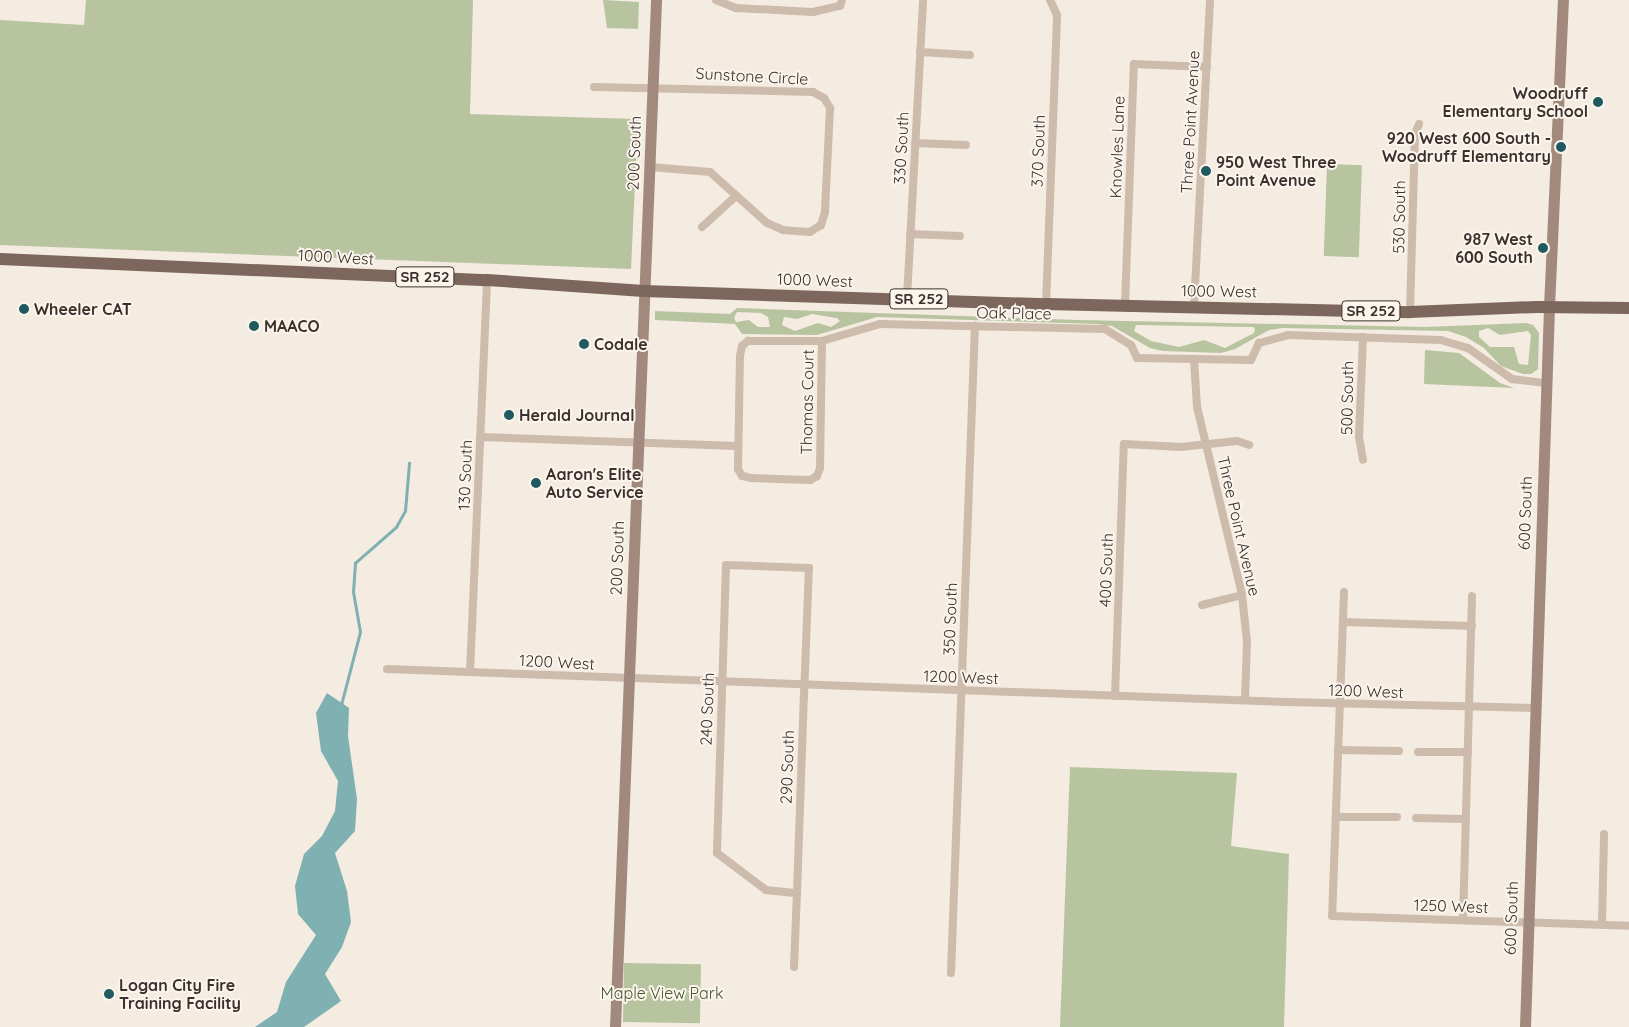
<!DOCTYPE html>
<style>
body{margin:0}
#map{position:relative;width:1629px;height:1027px;overflow:hidden;background:#f4ebe1;font-family:Quicksand,sans-serif}
div>[style]{position:absolute}
.green>*{inset:0;background:#b8c4a0;transform-origin:0 0}
.water>*{inset:0;background:#7fb0b2}
.stream>*{height:2.5px;margin:-1.25px;padding:0 1.25px;transform-origin:1.25px;border-radius:1.25px;background:#7fb0b2}
.street>*{height:8px;margin:-4px;padding:0 4px;transform-origin:4px;border-radius:4px;background:#cdbbac}
.secondary>*{height:11px;margin:-5.5px;padding:0 5.5px;transform-origin:5.5px;border-radius:5.5px;background:#a18a7d}
.primary>*{height:12px;margin:-6px;padding:0 6px;transform-origin:6px;border-radius:6px;background:#7d675c}
.dots>*{width:14px;height:14px;translate:-50% -50%;box-sizing:border-box;border:2px solid #fbf5ee;border-radius:50%}
span{translate:-50% -50%;white-space:nowrap;text-align:center;line-height:1.15;-webkit-text-stroke:4px #fbf5ee;paint-order:stroke}
.shield-label span{padding:1px 4px;background:#fbf5ee;border:1px solid;border-radius:4px;-webkit-text-stroke-width:0}
.shield-label{font-size:15px;color:#3b302b;font-weight:700}
.street-label{font-size:16px;color:#3b302b}
.poi-label{font-size:16px;color:#3b302b;font-weight:700}
.right{translate:-100% -50%;text-align:right}
.left{translate:0 -50%;text-align:left}
.park-label{font-size:16px;color:#4a5a2e}
</style>
<div id="map">
<div class="green">
<div style="clip-path:polygon(86px 0,473px 0,470px 114px,638px 119px,631px 269px,0 245px,0 20px,84px 25px)"></div>
<div style="clip-path:polygon(603px 0,639px 2px,638px 29px,607px 28px)"></div>
<div style="left:1327px;top:164px;width:35px;height:92px;rotate:2deg"></div>
<div style="clip-path:polygon(evenodd,737px 308px,1078px 320px,1425px 327px,1526px 323px,1533px 325px,1539px 333px,1538px 369px,1531px 374px,1523px 374px,1501px 366px,1484px 348px,1466px 337px,1448px 331px,1283px 328px,1269px 330px,1235px 349px,1221px 353px,1163px 351px,1150px 348px,1112px 326px,1097px 324px,877px 317px,817px 335px,742px 334px,735px 324px,655px 320px,655px 311px,730px 314px,737px 308px,737px 312px,761px 313px,768px 317px,770px 327px,758px 327px,749px 320px,736px 322px,734px 318px,737px 312px,737px 308px,812px 314px,837px 318px,840px 321px,831px 327px,818px 323px,795px 331px,782px 325px,784px 317px,797px 319px,812px 314px,737px 308px,1136px 325px,1253px 327px,1255px 329px,1254px 333px,1225px 348px,1204px 340px,1179px 347px,1151px 341px,1134px 331px,1136px 325px,737px 308px,1488px 328px,1500px 335px,1528px 331px,1531px 335px,1528px 365px,1519px 364px,1514px 347px,1490px 347px,1479px 337px,1479px 331px,1488px 328px)"></div>
<div style="clip-path:polygon(1425px 350px,1459px 353px,1500px 383px,1514px 388px,1424px 384px)"></div>
<div style="clip-path:polygon(1070px 767px,1237px 773px,1231px 846px,1289px 854px,1284px 1027px,1060px 1027px)"></div>
<div style="left:624px;top:963px;width:77px;height:59px;rotate:1deg"></div>
</div>
<div class="water">
<div style="clip-path:polygon(327px 693px,349px 708px,348px 736px,357px 799px,355px 831px,335px 853px,347px 891px,351px 922px,342px 947px,325px 974px,341px 1001px,304px 1027px,255px 1027px,277px 1012px,286px 982px,316px 935px,298px 914px,295px 886px,304px 854px,322px 836px,335px 811px,338px 781px,321px 751px,316px 713px)"></div>
</div>
<div class="stream">
<div style="left:341px;top:705px;width:75px;rotate:-75.4deg"></div>
<div style="left:360px;top:632px;width:41px;rotate:-99.9deg"></div>
<div style="left:353px;top:592px;width:29px;rotate:-86deg"></div>
<div style="left:355px;top:563px;width:55px;rotate:-41.3deg"></div>
<div style="left:396px;top:527px;width:18px;rotate:-61deg"></div>
<div style="left:405px;top:511px;width:48px;rotate:-85.2deg"></div>
</div>
<div class="street">
<div style="left:716px;top:0;width:22px;rotate:22deg"></div>
<div style="left:736px;top:8px;width:77px;rotate:3deg"></div>
<div style="left:813px;top:12px;width:28px;rotate:-13deg"></div>
<div style="left:840px;top:6px;width:6px;rotate:-72deg"></div>
<div style="left:920px;top:52px;width:50px;rotate:3.4deg"></div>
<div style="left:594px;top:87px;width:219px;rotate:1.3deg"></div>
<div style="left:813px;top:92px;width:13px;rotate:29deg"></div>
<div style="left:824px;top:98px;width:12px;rotate:59deg"></div>
<div style="left:830px;top:108px;width:104px;rotate:92.8deg"></div>
<div style="left:825px;top:212px;width:14px;rotate:107deg"></div>
<div style="left:821px;top:225px;width:13px;rotate:148deg"></div>
<div style="left:810px;top:232px;width:27px;rotate:-176deg"></div>
<div style="left:783px;top:230px;width:17px;rotate:-156deg"></div>
<div style="left:767px;top:223px;width:76px;rotate:-138.2deg"></div>
<div style="left:710px;top:172px;width:60px;rotate:-175.2deg"></div>
<div style="left:915px;top:143px;width:51px;rotate:2.2deg"></div>
<div style="left:702px;top:227px;width:46px;rotate:-42.4deg"></div>
<div style="left:910px;top:234px;width:50px;rotate:2.3deg"></div>
<div style="left:907px;top:298px;width:298px;rotate:-86.9deg"></div>
<div style="left:1046px;top:304px;width:289px;rotate:-87.8deg"></div>
<div style="left:1057px;top:15px;width:17px;rotate:-115deg"></div>
<div style="left:1125px;top:305px;width:241px;rotate:-87.9deg"></div>
<div style="left:1134px;top:64px;width:73px;rotate:2.4deg"></div>
<div style="left:1194px;top:306px;width:306px;rotate:-87deg"></div>
<div style="left:1410px;top:312px;width:178px;rotate:-88.4deg"></div>
<div style="left:1415px;top:134px;width:11px;rotate:-68deg"></div>
<div style="left:1363px;top:337px;width:100px;rotate:92.3deg"></div>
<div style="left:1359px;top:437px;width:23px;rotate:80deg"></div>
<div style="left:748px;top:341px;width:74px"></div>
<div style="left:822px;top:341px;width:127px;rotate:90.9deg"></div>
<div style="left:820px;top:468px;width:9px;rotate:111deg"></div>
<div style="left:817px;top:476px;width:8px;rotate:150deg"></div>
<div style="left:810px;top:480px;width:59px;rotate:-178.1deg"></div>
<div style="left:751px;top:478px;width:9px;rotate:-167deg"></div>
<div style="left:742px;top:476px;width:8px;rotate:-120deg"></div>
<div style="left:738px;top:469px;width:113px;rotate:-89deg"></div>
<div style="left:740px;top:356px;width:10px;rotate:-79deg"></div>
<div style="left:742px;top:346px;width:8px;rotate:-40deg"></div>
<div style="left:822px;top:341px;width:60px;rotate:-16.3deg"></div>
<div style="left:880px;top:324px;width:225px;rotate:1.3deg"></div>
<div style="left:1105px;top:329px;width:31px;rotate:32deg"></div>
<div style="left:1131px;top:345px;width:14px;rotate:65deg"></div>
<div style="left:1137px;top:358px;width:114px;rotate:1deg"></div>
<div style="left:1251px;top:360px;width:19px;rotate:-65deg"></div>
<div style="left:1259px;top:343px;width:30px;rotate:-15deg"></div>
<div style="left:1288px;top:335px;width:153px;rotate:1.9deg"></div>
<div style="left:1441px;top:340px;width:28px;rotate:17deg"></div>
<div style="left:1468px;top:348px;width:54px;rotate:35.2deg"></div>
<div style="left:1512px;top:379px;width:34px;rotate:7deg"></div>
<div style="left:1194px;top:359px;width:48px;rotate:86.4deg"></div>
<div style="left:1197px;top:407px;width:193px;rotate:76.5deg"></div>
<div style="left:1242px;top:595px;width:47px;rotate:83.9deg"></div>
<div style="left:1247px;top:642px;width:58px;rotate:92deg"></div>
<div style="left:480px;top:437px;width:257px;rotate:2deg"></div>
<div style="left:1344px;top:592px;width:324px;rotate:92.1deg"></div>
<div style="left:1332px;top:916px;width:297px;rotate:1.9deg"></div>
<div style="left:1202px;top:605px;width:41px;rotate:-14deg"></div>
<div style="left:1343px;top:622px;width:129px;rotate:1.8deg"></div>
<div style="left:387px;top:669px;width:900px;rotate:2.1deg"></div>
<div style="left:1286px;top:702px;width:249px;rotate:1.4deg"></div>
<div style="left:470px;top:672px;width:392px;rotate:-87.5deg"></div>
<div style="left:1115px;top:696px;width:252px;rotate:-88deg"></div>
<div style="left:1124px;top:444px;width:57px;rotate:3deg"></div>
<div style="left:1181px;top:447px;width:56px;rotate:-6.1deg"></div>
<div style="left:1237px;top:441px;width:13px;rotate:18deg"></div>
<div style="left:1338px;top:750px;width:61px;rotate:0.9deg"></div>
<div style="left:1418px;top:752px;width:50px"></div>
<div style="left:1336px;top:817px;width:61px"></div>
<div style="left:1416px;top:818px;width:50px;rotate:1.1deg"></div>
<div style="left:1463px;top:920px;width:324px;rotate:-88.4deg"></div>
<div style="left:1602px;top:924px;width:90px;rotate:-88.7deg"></div>
<div style="left:794px;top:967px;width:74px;rotate:-87.7deg"></div>
<div style="left:797px;top:893px;width:197px;rotate:-88deg"></div>
<div style="left:804px;top:696px;width:128px;rotate:-87.8deg"></div>
<div style="left:809px;top:568px;width:83px;rotate:-177.9deg"></div>
<div style="left:726px;top:565px;width:288px;rotate:91.8deg"></div>
<div style="left:717px;top:853px;width:61px;rotate:37.1deg"></div>
<div style="left:766px;top:890px;width:31px;rotate:6deg"></div>
<div style="left:951px;top:973px;width:648px;rotate:-87.88deg"></div>
</div>
<div class="secondary">
<div style="left:615px;top:1027px;width:1028px;rotate:-87.71deg"></div>
<div style="left:1525px;top:1027px;width:720px;rotate:-88.09deg"></div>
<div style="left:1549px;top:307px;width:307px;rotate:-87.4deg"></div>
</div>
<div class="primary">
<div style="left:0;top:259px;width:487px;rotate:2.5deg"></div>
<div style="left:487px;top:280px;width:157px;rotate:4deg"></div>
<div style="left:644px;top:291px;width:402px;rotate:1.9deg"></div>
<div style="left:1046px;top:304px;width:364px;rotate:1.3deg"></div>
<div style="left:1410px;top:312px;width:127px;rotate:-2.3deg"></div>
<div style="left:1537px;top:307px;width:92px;rotate:0.6deg"></div>
</div>
<div class="dots">
<div style="left:1598px;top:102px;background:#1f5a5e"></div>
<div style="left:1561px;top:147px;background:#1f5a5e"></div>
<div style="left:1206px;top:171px;background:#1f5a5e"></div>
<div style="left:1543px;top:248px;background:#1f5a5e"></div>
<div style="left:24px;top:309px;background:#1f5a5e"></div>
<div style="left:254px;top:326px;background:#1f5a5e"></div>
<div style="left:584px;top:344px;background:#1f5a5e"></div>
<div style="left:509px;top:415px;background:#1f5a5e"></div>
<div style="left:536px;top:483px;background:#1f5a5e"></div>
<div style="left:109px;top:994px;background:#1f5a5e"></div>
</div>
<div class="shield-label">
<span style="left:425px;top:277px">SR 252</span>
<span style="left:919px;top:299px">SR 252</span>
<span style="left:1371px;top:311px">SR 252</span>
</div>
<div class="street-label">
<span style="left:752px;top:76px;rotate:3deg">Sunstone Circle</span>
<span style="left:1190px;top:122px;rotate:-87deg">Three Point Avenue</span>
<span style="left:1117px;top:147px;rotate:-88deg">Knowles Lane</span>
<span style="left:901px;top:148px;rotate:-87deg">330 South</span>
<span style="left:1038px;top:151px;rotate:-88deg">370 South</span>
<span style="left:634px;top:153px;rotate:-88deg">200 South</span>
<span style="left:1399px;top:217px;rotate:-89deg">530 South</span>
<span style="left:336px;top:257px;rotate:3deg">1000 West</span>
<span style="left:815px;top:280px;rotate:2deg">1000 West</span>
<span style="left:1219px;top:291px;rotate:1deg">1000 West</span>
<span style="left:1014px;top:313px;rotate:1deg">Oak Place</span>
<span style="left:1347px;top:398px;rotate:-89deg">500 South</span>
<span style="left:807px;top:402px;rotate:-89deg">Thomas Court</span>
<span style="left:465px;top:475px;rotate:-88deg">130 South</span>
<span style="left:1525px;top:513px;rotate:-88deg">600 South</span>
<span style="left:1239px;top:526px;rotate:77deg">Three Point Avenue</span>
<span style="left:617px;top:558px;rotate:-88deg">200 South</span>
<span style="left:1106px;top:570px;rotate:-88deg">400 South</span>
<span style="left:950px;top:619px;rotate:-88deg">350 South</span>
<span style="left:557px;top:662px;rotate:3deg">1200 West</span>
<span style="left:961px;top:677px;rotate:2deg">1200 West</span>
<span style="left:1366px;top:691px;rotate:2deg">1200 West</span>
<span style="left:707px;top:709px;rotate:-88deg">240 South</span>
<span style="left:787px;top:767px;rotate:-88deg">290 South</span>
<span style="left:1451px;top:906px;rotate:2deg">1250 West</span>
<span style="left:1511px;top:918px;rotate:-88deg">600 South</span>
</div>
<div class="poi-label">
<span class="right" style="left:1588px;top:102px">Woodruff<br>Elementary School</span>
<span class="right" style="left:1551px;top:147px">920 West 600 South -<br>Woodruff Elementary</span>
<span class="left" style="left:1216px;top:171px">950 West Three<br>Point Avenue</span>
<span class="right" style="left:1533px;top:248px">987 West<br>600 South</span>
<span class="left" style="left:34px;top:309px">Wheeler CAT</span>
<span class="left" style="left:264px;top:326px">MAACO</span>
<span class="left" style="left:594px;top:344px">Codale</span>
<span class="left" style="left:519px;top:415px">Herald Journal</span>
<span class="left" style="left:546px;top:483px">Aaron's Elite<br>Auto Service</span>
<span class="left" style="left:119px;top:994px">Logan City Fire<br>Training Facility</span>
</div>
<div class="park-label">
<span style="left:662px;top:993px">Maple View Park</span>
</div>
</div>
